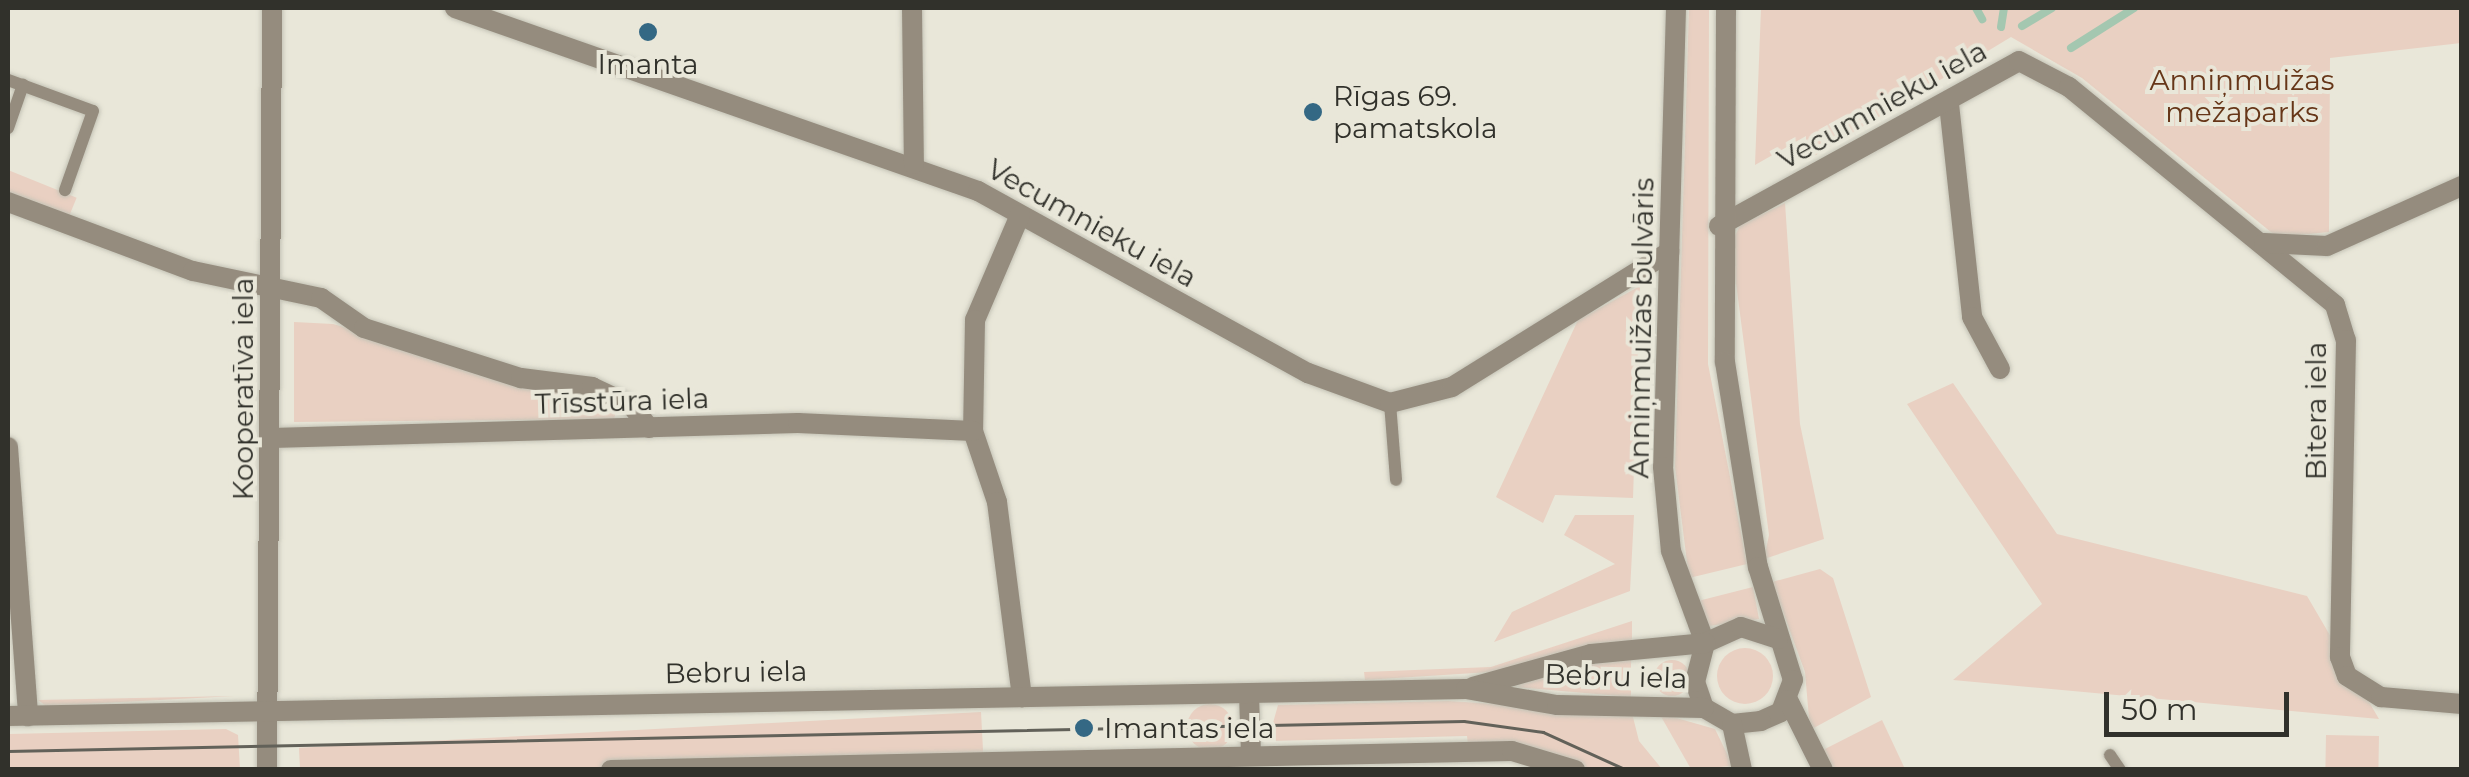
<!DOCTYPE html>
<meta charset="utf-8">
<style>
body{margin:0}
#map{position:relative;width:2469px;height:777px;overflow:hidden;background:#e9e7d9;font-family:Montserrat,sans-serif}
div>[style]{position:absolute}
.green>*{inset:0;background:#e9d0c2;transform-origin:0 0}
.round{border-radius:50%}
.stream>*{height:8px;margin:-4px;padding:0 4px;transform-origin:4px;border-radius:4px;background:#a4c7b0}
.roads{filter:drop-shadow(0 0 2px #c4c3b6) drop-shadow(0 0 2px #c4c3b6)}
.service>*{height:12px;margin:-6px;padding:0 6px;transform-origin:6px;border-radius:6px;background:#958c7e}
.minor>*{height:20px;margin:-10px;padding:0 10px;transform-origin:10px;border-radius:10px;background:#958c7e}
.tertiary>*{height:20px;margin:-10px;padding:0 10px;transform-origin:10px;border-radius:10px;background:#958c7e}
.tram>*{height:2.5px;margin:-1.25px;padding:0 1.25px;transform-origin:1.25px;border-radius:1.25px;background:#626159}
.dots>*{width:28px;height:28px;translate:-50% -50%;box-sizing:border-box;border:5px solid #e9e7d9;border-radius:50%}
span{translate:-50% -50%;white-space:nowrap;text-align:center;line-height:1.15;-webkit-text-stroke:8px #e9e7d9;paint-order:stroke}
.poi-label{font-size:28px;color:#31312b}
.left{translate:0 -50%;text-align:left}
.park-label{font-size:28px;color:#663618}
.street-label{font-size:28px;color:#31312b}
.frame{position:absolute;inset:0;border:10px solid #31312b;pointer-events:none}
.scale{position:absolute;left:2104px;top:692px;width:185px;height:45px;box-sizing:border-box;border:5px solid #31312b;border-top:0;padding-left:12px;font-size:30px;line-height:35px;white-space:nowrap;color:#31312b;-webkit-text-stroke:8px #e9e7d9;paint-order:stroke}
</style>
<div id="map">
<div class="green">
<div style="clip-path:polygon(1689px 8px,1709px 8px,1708px 364px,1747px 564px,1689px 578px,1675px 467px)"></div>
<div style="clip-path:polygon(1761px 8px,2461px 8px,2461px 43px,2330px 58px,2329px 232px,2277px 237px,2082px 78px,2011px 37px,1806px 161px,1806px 136px,1755px 165px)"></div>
<div style="left:8px;top:170px;width:74px;height:22px;rotate:22deg"></div>
<div style="clip-path:polygon(1785px 203px,1800px 424px,1824px 539px,1764px 559px,1769px 535px,1731px 245px,1740px 225px)"></div>
<div style="clip-path:polygon(1640px 286px,1633px 498px,1555px 495px,1543px 523px,1496px 497px,1578px 320px)"></div>
<div style="clip-path:polygon(294px 322px,333px 324px,618px 405px,614px 419px,294px 422px)"></div>
<div style="clip-path:polygon(1953px 383px,2057px 534px,2307px 596px,2379px 719px,1953px 680px,2042px 604px,1907px 404px)"></div>
<div style="clip-path:polygon(1575px 515px,1634px 515px,1630px 591px,1494px 642px,1512px 612px,1615px 564px,1564px 535px)"></div>
<div style="clip-path:polygon(1820px 569px,1833px 578px,1871px 697px,1810px 730px,1805px 672px,1772px 582px)"></div>
<div style="clip-path:polygon(1753px 587px,1759px 619px,1709px 626px,1698px 601px)"></div>
<div style="clip-path:polygon(1632px 621px,1632px 642px,1585px 646px,1506px 671px,1365px 680px,1364px 672px,1491px 667px)"></div>
<div class="round" style="left:1717px;top:648px;width:56px;height:56px"></div>
<div class="round" style="left:1654px;top:660px;width:36px;height:36px"></div>
<div style="clip-path:polygon(1631px 660px,1631px 697px,1504px 686px,1572px 666px)"></div>
<div style="clip-path:polygon(235px 696px,46px 706px,38px 700px)"></div>
<div style="clip-path:polygon(1448px 701px,1632px 713px,1639px 741px,1662px 769px,1588px 769px,1544px 750px,1468px 744px,1467px 736px,1268px 741px,1278px 705px)"></div>
<div class="round" style="left:1187px;top:704px;width:46px;height:46px"></div>
<div style="left:981px;top:712px;width:41px;height:683px;rotate:87deg"></div>
<div style="clip-path:polygon(1659px 713px,1715px 729px,1733px 766px,1691px 769px)"></div>
<div style="clip-path:polygon(1882px 720px,1905px 769px,1833px 769px,1823px 750px)"></div>
<div style="clip-path:polygon(226px 729px,238px 735px,240px 769px,8px 769px,8px 734px)"></div>
<div style="left:2326px;top:735px;width:53px;height:34px;rotate:1deg"></div>
</div>
<div class="stream">
<div style="left:1976px;top:8px;width:13px;rotate:61deg"></div>
<div style="left:2022px;top:26px;width:35px;rotate:-31deg"></div>
<div style="left:2001px;top:27px;width:19px;rotate:-81deg"></div>
<div style="left:2071px;top:48px;width:75px;rotate:-32.4deg"></div>
</div>
<div class="roads">
<div class="service">
<div style="left:8px;top:80px;width:90px;rotate:20deg"></div>
<div style="left:93px;top:111px;width:84px;rotate:109.5deg"></div>
<div style="left:8px;top:128px;width:46px;rotate:-70.8deg"></div>
<div style="left:1390px;top:403px;width:77px;rotate:85.5deg"></div>
<div style="left:2110px;top:755px;width:18px;rotate:56deg"></div>
</div>
<div class="minor">
<div style="left:455px;top:8px;width:554px;rotate:19.29deg"></div>
<div style="left:978px;top:191px;width:377px;rotate:28.9deg"></div>
<div style="left:1308px;top:373px;width:87px;rotate:20.1deg"></div>
<div style="left:1390px;top:403px;width:64px;rotate:-14.5deg"></div>
<div style="left:1452px;top:387px;width:256px;rotate:-31.9deg"></div>
<div style="left:912px;top:8px;width:156px;rotate:89.3deg"></div>
<div style="left:1949px;top:104px;width:214px;rotate:83.8deg"></div>
<div style="left:1972px;top:317px;width:59px;rotate:61.7deg"></div>
<div style="left:8px;top:202px;width:197px;rotate:20.5deg"></div>
<div style="left:193px;top:271px;width:131px;rotate:11.9deg"></div>
<div style="left:321px;top:298px;width:52px;rotate:34.9deg"></div>
<div style="left:364px;top:328px;width:165px;rotate:17.7deg"></div>
<div style="left:521px;top:378px;width:72px;rotate:7.2deg"></div>
<div style="left:592px;top:387px;width:44px;rotate:25.4deg"></div>
<div style="left:632px;top:406px;width:28px;rotate:52deg"></div>
<div style="left:1020px;top:215px;width:114px;rotate:113.2deg"></div>
<div style="left:975px;top:320px;width:111px;rotate:91deg"></div>
<div style="left:973px;top:431px;width:75px;rotate:71.3deg"></div>
<div style="left:997px;top:502px;width:197px;rotate:82.7deg"></div>
<div style="left:1719px;top:226px;width:342px;rotate:-28.8deg"></div>
<div style="left:2019px;top:61px;width:56px;rotate:27.5deg"></div>
<div style="left:2069px;top:87px;width:344px;rotate:39.3deg"></div>
<div style="left:2335px;top:305px;width:37px;rotate:73deg"></div>
<div style="left:2346px;top:340px;width:317px;rotate:91.1deg"></div>
<div style="left:2340px;top:657px;width:20px;rotate:70deg"></div>
<div style="left:2347px;top:676px;width:40px;rotate:32deg"></div>
<div style="left:2381px;top:697px;width:81px;rotate:4.9deg"></div>
<div style="left:2264px;top:243px;width:63px;rotate:2.7deg"></div>
<div style="left:2327px;top:246px;width:148px;rotate:-24deg"></div>
<div style="left:272px;top:438px;width:526px;rotate:-1.63deg"></div>
<div style="left:798px;top:423px;width:175px;rotate:2.6deg"></div>
<div style="left:8px;top:447px;width:270px;rotate:85.7deg"></div>
<div style="left:1249px;top:694px;width:60px;rotate:88.1deg"></div>
<div style="left:267px;top:770px;width:762px;rotate:-89.62deg"></div>
<div style="left:611px;top:770px;width:901px;rotate:-1.21deg"></div>
<div style="left:1512px;top:751px;width:66px;rotate:16.8deg"></div>
</div>
<div class="tertiary">
<div style="left:1676px;top:8px;width:459px;rotate:91.6deg"></div>
<div style="left:1663px;top:467px;width:84px;rotate:84.6deg"></div>
<div style="left:1671px;top:551px;width:98px;rotate:69.7deg"></div>
<div style="left:1726px;top:8px;width:354px;rotate:90.2deg"></div>
<div style="left:1725px;top:362px;width:208px;rotate:80.9deg"></div>
<div style="left:1758px;top:567px;width:118px;rotate:72.8deg"></div>
<div style="left:1793px;top:680px;width:34px;rotate:111deg"></div>
<div style="left:1781px;top:712px;width:22px;rotate:156deg"></div>
<div style="left:1761px;top:721px;width:29px;rotate:174deg"></div>
<div style="left:1732px;top:724px;width:32px;rotate:-150deg"></div>
<div style="left:1704px;top:708px;width:28px;rotate:-109deg"></div>
<div style="left:1695px;top:682px;width:40px;rotate:-75.6deg"></div>
<div style="left:1705px;top:643px;width:39px;rotate:-24deg"></div>
<div style="left:1741px;top:627px;width:39px;rotate:18deg"></div>
<div style="left:1473px;top:687px;width:123px;rotate:-15.6deg"></div>
<div style="left:1591px;top:654px;width:115px;rotate:-5.5deg"></div>
<div style="left:1788px;top:700px;width:78px;rotate:63.4deg"></div>
<div style="left:8px;top:716px;width:1458px;rotate:-1.06deg"></div>
<div style="left:1466px;top:689px;width:92px;rotate:10deg"></div>
<div style="left:1557px;top:705px;width:147px;rotate:1.2deg"></div>
<div style="left:1732px;top:724px;width:47px;rotate:77.7deg"></div>
</div>
</div>
<div class="tram">
<div style="left:8px;top:751px;width:1456px;rotate:-1.18deg"></div>
<div style="left:1464px;top:721px;width:80px;rotate:7.9deg"></div>
<div style="left:1543px;top:732px;width:92px;rotate:24.3deg"></div>
</div>
<div class="dots">
<div style="left:648px;top:32px;background:#346884"></div>
<div style="left:1313px;top:112px;background:#346884"></div>
<div style="left:1084px;top:728px;background:#346884"></div>
</div>
<div class="poi-label">
<span style="left:648px;top:64px">Imanta</span>
<span class="left" style="left:1333px;top:112px">Rīgas 69.<br>pamatskola</span>
<span class="left" style="left:1104px;top:728px">Imantas iela</span>
</div>
<div class="park-label">
<span style="left:2242px;top:96px">Anniņmuižas<br>mežaparks</span>
</div>
<div class="street-label">
<span style="left:1882px;top:105px;rotate:-29deg">Vecumnieku iela</span>
<span style="left:1092px;top:223px;rotate:29deg">Vecumnieku iela</span>
<span style="left:1641px;top:328px;rotate:-89deg">Anniņmuižas bulvāris</span>
<span style="left:243px;top:389px;rotate:-90deg">Kooperatīva iela</span>
<span style="left:622px;top:401px;rotate:-2deg">Trīsstūra iela</span>
<span style="left:2316px;top:411px;rotate:-90deg">Bitera iela</span>
<span style="left:736px;top:672px;rotate:-1deg">Bebru iela</span>
<span style="left:1616px;top:676px;rotate:2deg">Bebru iela</span>
</div>
<div class="frame"></div>
<div class="scale">50 m</div>
</div>
